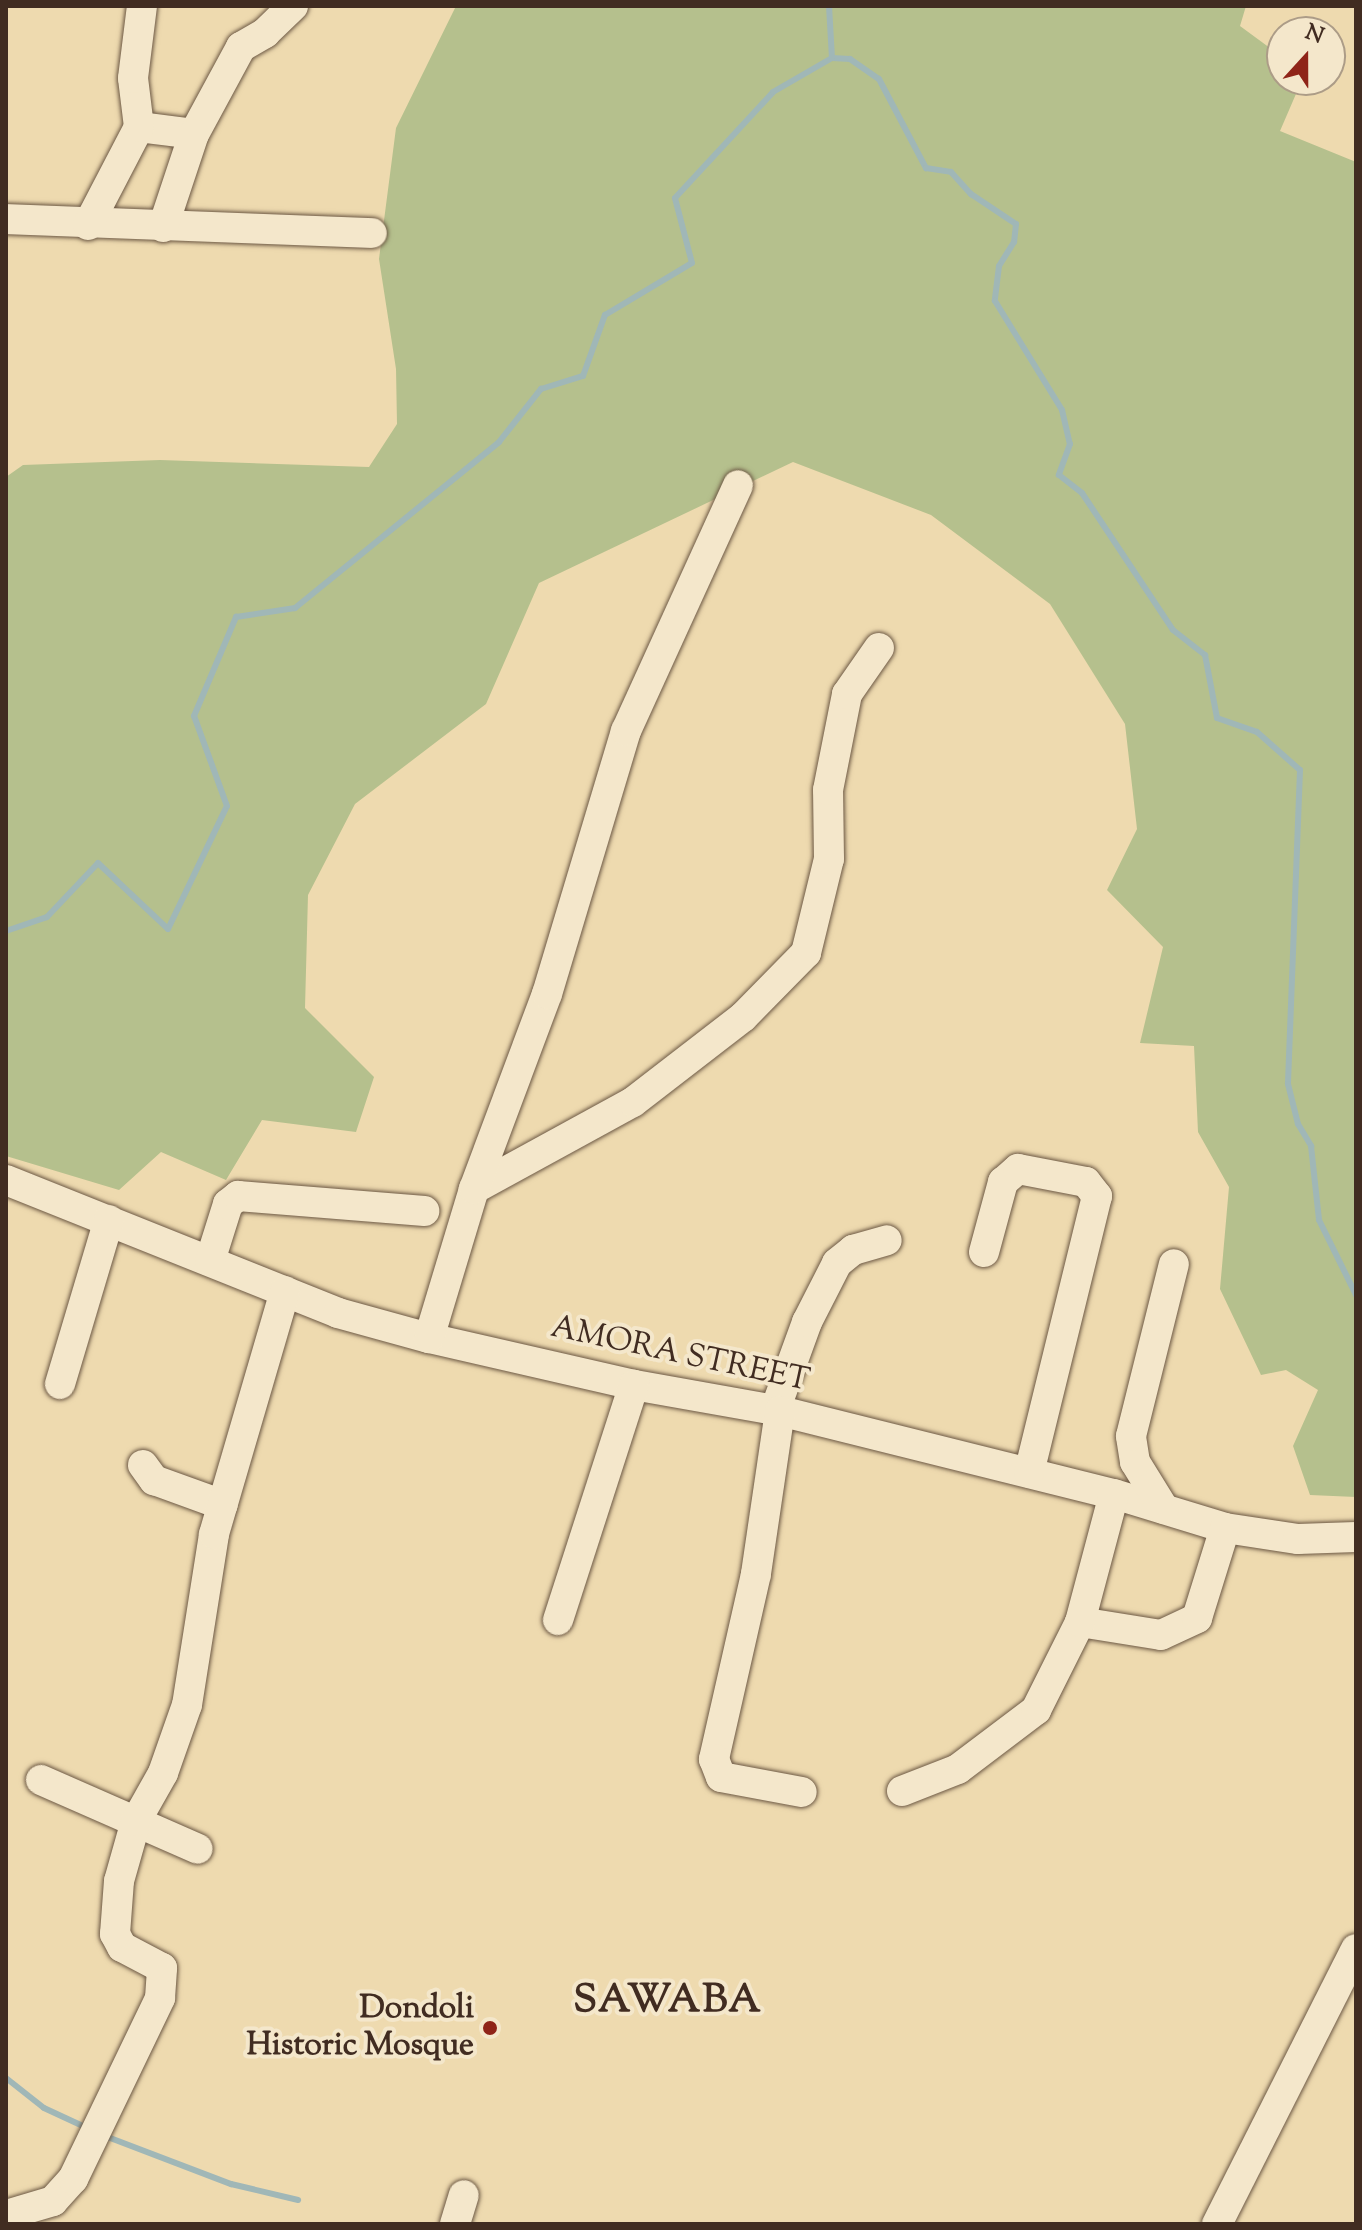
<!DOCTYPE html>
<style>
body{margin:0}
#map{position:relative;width:1362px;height:2230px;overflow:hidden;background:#eedaaf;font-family:"Sorts Mill Goudy",serif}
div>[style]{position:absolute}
.green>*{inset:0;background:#b5c08d}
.stream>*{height:6px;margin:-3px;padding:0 3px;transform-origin:3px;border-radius:3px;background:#a0b7b7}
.roads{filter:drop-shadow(0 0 2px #6c5844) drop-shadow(0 0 2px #6c5844)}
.minor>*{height:30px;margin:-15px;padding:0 15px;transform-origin:15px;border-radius:15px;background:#f4e7cb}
.dots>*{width:22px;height:22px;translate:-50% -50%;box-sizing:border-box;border:4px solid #f4e7cb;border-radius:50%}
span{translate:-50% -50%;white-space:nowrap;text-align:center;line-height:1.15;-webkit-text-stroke:8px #f4e7cb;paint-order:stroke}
.street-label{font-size:32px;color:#412c21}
.poi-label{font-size:32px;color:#412c21;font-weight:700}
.right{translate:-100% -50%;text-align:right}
.district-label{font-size:40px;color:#412c21;font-weight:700;letter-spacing:2px}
.frame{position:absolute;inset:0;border:8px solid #412c21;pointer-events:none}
.north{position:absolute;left:1266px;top:16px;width:80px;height:80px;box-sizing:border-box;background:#f4e7cb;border:2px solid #ac9c87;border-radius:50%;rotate:21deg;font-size:22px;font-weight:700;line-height:32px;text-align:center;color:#412c21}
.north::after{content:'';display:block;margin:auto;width:28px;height:36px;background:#8f2418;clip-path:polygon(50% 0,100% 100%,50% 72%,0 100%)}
</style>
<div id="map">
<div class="green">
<div style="clip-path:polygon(456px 6px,1246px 6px,1240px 26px,1282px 57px,1282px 80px,1302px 80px,1280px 131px,1356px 162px,1356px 1497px,1310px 1495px,1293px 1446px,1318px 1390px,1286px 1370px,1261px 1375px,1220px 1289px,1229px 1187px,1198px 1132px,1194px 1046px,1140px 1043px,1163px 947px,1107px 890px,1137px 829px,1125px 724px,1050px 604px,931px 515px,793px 462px,539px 583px,486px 704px,355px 804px,308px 895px,305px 1008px,374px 1077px,356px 1132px,262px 1120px,226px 1180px,161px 1152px,119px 1190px,6px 1156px,6px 477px,23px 465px,160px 460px,369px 467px,397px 424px,396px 369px,379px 259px,396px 128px)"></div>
</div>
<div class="stream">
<div style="left:832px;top:58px;width:18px;rotate:3deg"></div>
<div style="left:850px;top:59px;width:35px;rotate:35deg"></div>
<div style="left:879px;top:79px;width:101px;rotate:62.2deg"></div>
<div style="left:926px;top:168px;width:25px;rotate:9deg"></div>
<div style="left:951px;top:172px;width:30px;rotate:48deg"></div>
<div style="left:971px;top:194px;width:54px;rotate:33.7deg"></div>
<div style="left:1016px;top:224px;width:18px;rotate:96deg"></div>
<div style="left:1014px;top:242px;width:28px;rotate:122deg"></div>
<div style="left:999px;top:266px;width:35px;rotate:97deg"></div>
<div style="left:995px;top:301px;width:128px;rotate:58.4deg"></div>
<div style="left:1062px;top:410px;width:35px;rotate:77deg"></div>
<div style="left:1070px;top:444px;width:33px;rotate:110deg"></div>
<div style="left:1059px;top:475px;width:29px;rotate:38deg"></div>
<div style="left:1082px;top:493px;width:164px;rotate:56.4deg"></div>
<div style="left:1173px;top:630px;width:41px;rotate:38deg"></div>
<div style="left:1205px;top:655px;width:64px;rotate:79.2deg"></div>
<div style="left:1217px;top:718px;width:42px;rotate:19.3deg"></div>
<div style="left:1257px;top:732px;width:57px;rotate:41.5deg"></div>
<div style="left:1300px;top:770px;width:314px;rotate:92.2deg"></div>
<div style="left:1288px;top:1084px;width:41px;rotate:76deg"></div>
<div style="left:1298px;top:1124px;width:26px;rotate:59deg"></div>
<div style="left:1311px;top:1146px;width:74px;rotate:83.8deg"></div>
<div style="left:1319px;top:1220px;width:84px;rotate:63.7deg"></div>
<div style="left:6px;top:931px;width:43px;rotate:-18.9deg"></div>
<div style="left:47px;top:917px;width:74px;rotate:-46.6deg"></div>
<div style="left:98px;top:863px;width:96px;rotate:43.3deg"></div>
<div style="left:168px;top:929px;width:136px;rotate:-64.4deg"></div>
<div style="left:227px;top:806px;width:96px;rotate:-110.1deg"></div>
<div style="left:194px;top:716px;width:108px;rotate:-67deg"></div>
<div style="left:236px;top:617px;width:60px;rotate:-8.7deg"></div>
<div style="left:295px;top:608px;width:263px;rotate:-39.1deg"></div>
<div style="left:499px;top:442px;width:68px;rotate:-51.6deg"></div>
<div style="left:541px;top:389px;width:44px;rotate:-17.2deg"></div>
<div style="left:583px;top:376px;width:65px;rotate:-70.2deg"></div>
<div style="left:605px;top:315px;width:101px;rotate:-30.9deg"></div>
<div style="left:692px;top:263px;width:67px;rotate:-104.7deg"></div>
<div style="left:675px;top:198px;width:144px;rotate:-47.2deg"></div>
<div style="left:773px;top:92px;width:68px;rotate:-30deg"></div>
<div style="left:832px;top:58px;width:52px;rotate:-93.3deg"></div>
<div style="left:6px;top:2078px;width:48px;rotate:38.3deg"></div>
<div style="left:44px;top:2108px;width:47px;rotate:24.9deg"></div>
<div style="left:105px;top:2136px;width:135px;rotate:20.9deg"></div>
<div style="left:231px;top:2184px;width:69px;rotate:13.4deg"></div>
</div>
<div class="roads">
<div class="minor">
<div style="left:139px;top:127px;width:55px;rotate:7.3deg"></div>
<div style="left:194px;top:134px;width:99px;rotate:-61.6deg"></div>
<div style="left:241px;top:47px;width:28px;rotate:-30deg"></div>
<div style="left:265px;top:33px;width:39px;rotate:-44deg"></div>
<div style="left:6px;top:219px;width:366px;rotate:2.2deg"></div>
<div style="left:88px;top:225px;width:110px;rotate:-62.5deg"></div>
<div style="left:139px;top:127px;width:49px;rotate:-97deg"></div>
<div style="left:133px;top:78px;width:73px;rotate:-82.9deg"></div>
<div style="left:163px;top:227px;width:98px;rotate:-71.6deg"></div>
<div style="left:6px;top:1180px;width:358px;rotate:21.8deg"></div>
<div style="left:338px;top:1313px;width:94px;rotate:15.4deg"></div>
<div style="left:429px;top:1338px;width:210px;rotate:12.9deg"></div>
<div style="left:634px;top:1385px;width:148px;rotate:10.1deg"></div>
<div style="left:780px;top:1411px;width:344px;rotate:14deg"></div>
<div style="left:1114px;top:1494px;width:116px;rotate:17deg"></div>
<div style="left:1225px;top:1528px;width:74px;rotate:8.6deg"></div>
<div style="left:1298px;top:1539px;width:58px;rotate:-2deg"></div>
<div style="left:474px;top:1189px;width:181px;rotate:-28.7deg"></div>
<div style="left:633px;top:1102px;width:139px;rotate:-37.7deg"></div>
<div style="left:743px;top:1017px;width:90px;rotate:-45.5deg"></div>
<div style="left:806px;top:953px;width:97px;rotate:-76.3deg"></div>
<div style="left:829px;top:859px;width:69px;rotate:-90.8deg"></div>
<div style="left:828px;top:790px;width:98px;rotate:-78.8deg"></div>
<div style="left:847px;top:694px;width:56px;rotate:-55.2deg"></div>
<div style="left:984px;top:1252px;width:73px;rotate:-74.8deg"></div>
<div style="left:1003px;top:1182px;width:20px;rotate:-41deg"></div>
<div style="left:1018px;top:1169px;width:69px;rotate:10.8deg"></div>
<div style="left:1086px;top:1182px;width:18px;rotate:52deg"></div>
<div style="left:1097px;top:1196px;width:285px;rotate:103.8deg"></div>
<div style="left:210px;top:1261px;width:60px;rotate:-72.5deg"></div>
<div style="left:228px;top:1204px;width:13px;rotate:-39deg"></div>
<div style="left:238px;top:1196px;width:187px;rotate:4.6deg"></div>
<div style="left:429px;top:1338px;width:156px;rotate:-73.2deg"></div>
<div style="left:474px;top:1189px;width:208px;rotate:-69.5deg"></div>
<div style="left:547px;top:994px;width:275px;rotate:-73.3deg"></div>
<div style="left:626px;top:731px;width:270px;rotate:-65.5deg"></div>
<div style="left:60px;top:1384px;width:171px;rotate:-73.4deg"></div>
<div style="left:775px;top:1410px;width:94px;rotate:-70deg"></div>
<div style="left:807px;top:1322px;width:66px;rotate:-63deg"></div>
<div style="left:837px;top:1263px;width:21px;rotate:-39deg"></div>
<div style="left:853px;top:1250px;width:35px;rotate:-16deg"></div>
<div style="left:780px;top:1411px;width:165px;rotate:98.4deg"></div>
<div style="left:756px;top:1574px;width:190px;rotate:102.8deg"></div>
<div style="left:714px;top:1759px;width:19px;rotate:69deg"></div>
<div style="left:721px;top:1777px;width:82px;rotate:10.5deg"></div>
<div style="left:143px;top:1465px;width:19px;rotate:54deg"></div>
<div style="left:154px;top:1480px;width:73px;rotate:19.9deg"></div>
<div style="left:1164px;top:1509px;width:55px;rotate:-121.7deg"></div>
<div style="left:1135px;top:1462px;width:26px;rotate:-99deg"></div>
<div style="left:1131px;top:1436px;width:177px;rotate:-76deg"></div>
<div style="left:558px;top:1620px;width:247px;rotate:-72.1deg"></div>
<div style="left:1080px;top:1622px;width:82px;rotate:9.1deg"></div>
<div style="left:1161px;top:1635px;width:40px;rotate:-25deg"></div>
<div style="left:1197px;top:1618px;width:94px;rotate:-72.7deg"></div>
<div style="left:41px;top:1780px;width:171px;rotate:23.7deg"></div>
<div style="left:902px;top:1791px;width:60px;rotate:-21.4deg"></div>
<div style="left:958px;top:1769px;width:98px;rotate:-37.1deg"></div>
<div style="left:1036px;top:1710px;width:98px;rotate:-63.4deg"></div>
<div style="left:1080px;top:1622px;width:132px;rotate:-75.1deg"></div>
<div style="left:6px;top:2215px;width:49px;rotate:-16.6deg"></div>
<div style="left:53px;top:2201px;width:30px;rotate:-48deg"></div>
<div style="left:73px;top:2179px;width:201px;rotate:-64.3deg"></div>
<div style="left:160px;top:1998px;width:30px;rotate:-86deg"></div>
<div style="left:162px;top:1968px;width:45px;rotate:-152.3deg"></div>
<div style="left:122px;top:1947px;width:15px;rotate:-118deg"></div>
<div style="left:115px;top:1934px;width:53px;rotate:-85.7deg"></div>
<div style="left:119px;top:1881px;width:62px;rotate:-74.2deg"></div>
<div style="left:136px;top:1821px;width:55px;rotate:-60.6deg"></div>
<div style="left:163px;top:1773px;width:72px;rotate:-70.6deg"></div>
<div style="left:187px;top:1705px;width:173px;rotate:-81deg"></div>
<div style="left:214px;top:1534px;width:253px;rotate:-73.7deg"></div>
<div style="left:455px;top:2224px;width:30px;rotate:-73deg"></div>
<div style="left:1217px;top:2224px;width:308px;rotate:-63.2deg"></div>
</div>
</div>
<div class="dots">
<div style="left:490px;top:2028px;background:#8f2418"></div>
</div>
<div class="street-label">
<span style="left:680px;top:1355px;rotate:12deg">AMORA STREET</span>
</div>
<div class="poi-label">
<span class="right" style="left:474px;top:2028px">Dondoli<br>Historic Mosque</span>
</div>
<div class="district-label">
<span style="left:668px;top:2002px">SAWABA</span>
</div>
<div class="frame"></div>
<div class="north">N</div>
</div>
